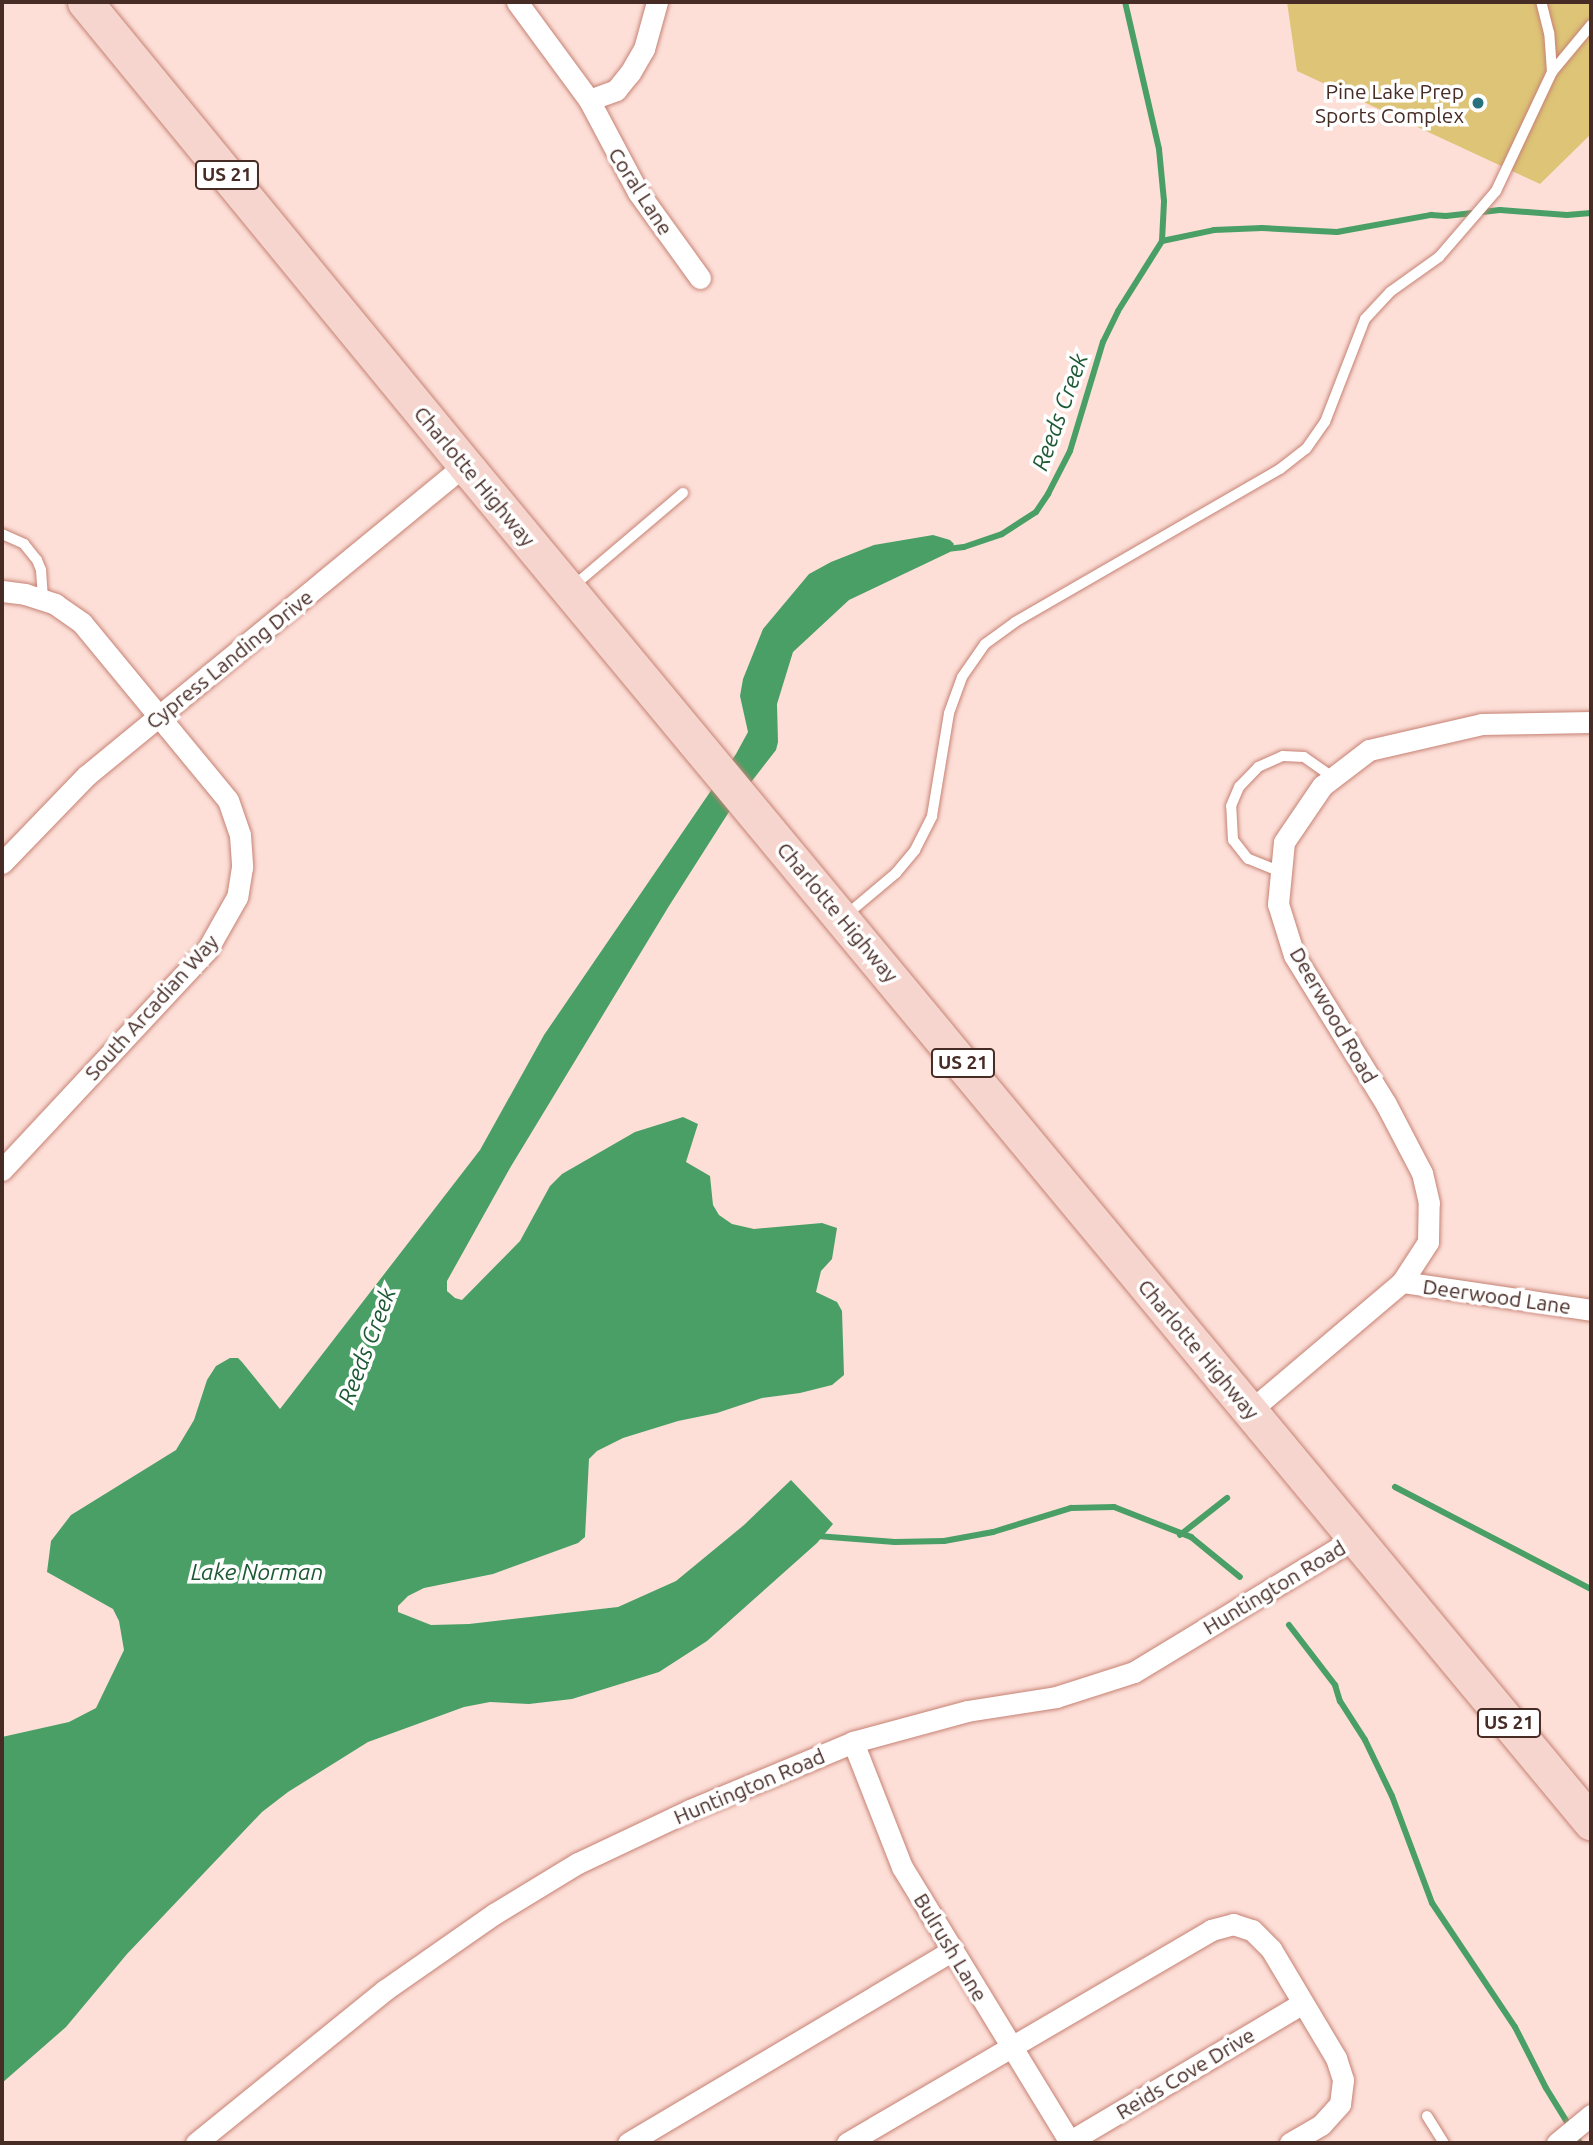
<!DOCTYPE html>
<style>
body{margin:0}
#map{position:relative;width:1593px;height:2145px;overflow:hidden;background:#fddfd8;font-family:Ubuntu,sans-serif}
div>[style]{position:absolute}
.green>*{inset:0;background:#ddc476}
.water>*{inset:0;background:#4a9f66}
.stream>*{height:6px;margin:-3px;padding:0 3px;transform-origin:3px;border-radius:3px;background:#4a9f66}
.roads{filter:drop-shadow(0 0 2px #c68274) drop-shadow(0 0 2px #c68274)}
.service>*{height:10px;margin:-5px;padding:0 5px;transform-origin:5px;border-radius:5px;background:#fff}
.minor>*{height:21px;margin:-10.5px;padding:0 10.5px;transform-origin:10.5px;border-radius:10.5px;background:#fff}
.primary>*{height:35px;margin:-17.5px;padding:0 17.5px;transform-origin:17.5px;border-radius:17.5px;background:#f5d5ce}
.dots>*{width:19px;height:19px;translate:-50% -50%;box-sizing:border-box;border:4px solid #fff;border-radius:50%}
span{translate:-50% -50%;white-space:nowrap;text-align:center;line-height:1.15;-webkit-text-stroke:7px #fff;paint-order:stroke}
.shield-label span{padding:2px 5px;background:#fff;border:2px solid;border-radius:5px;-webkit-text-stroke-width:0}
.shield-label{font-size:19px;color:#472b25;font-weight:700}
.poi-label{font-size:21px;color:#472b25}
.right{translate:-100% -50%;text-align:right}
.street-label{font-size:21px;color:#472b25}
.water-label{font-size:23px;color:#1d5933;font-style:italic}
.frame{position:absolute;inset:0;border:4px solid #472b25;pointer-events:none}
</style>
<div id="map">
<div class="green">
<div style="clip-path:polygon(1287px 2px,1591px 2px,1591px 134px,1540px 184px,1297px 71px)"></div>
</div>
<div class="water">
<div style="clip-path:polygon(933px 535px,950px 540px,954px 544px,950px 552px,849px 600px,793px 652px,777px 704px,778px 742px,776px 750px,734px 804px,669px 906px,510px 1168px,447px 1281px,447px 1291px,455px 1298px,462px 1300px,520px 1241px,550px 1186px,562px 1174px,635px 1132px,683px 1117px,698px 1124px,686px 1162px,710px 1176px,713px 1205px,719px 1215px,732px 1224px,754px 1229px,822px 1223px,837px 1228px,832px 1259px,821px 1271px,816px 1292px,837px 1302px,842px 1311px,844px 1375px,832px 1385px,800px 1393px,762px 1398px,717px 1413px,678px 1421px,623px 1438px,597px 1451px,589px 1459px,585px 1537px,578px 1543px,493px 1574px,424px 1588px,408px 1596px,398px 1606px,398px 1612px,431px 1625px,469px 1624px,618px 1607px,676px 1581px,744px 1525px,791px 1480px,833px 1524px,817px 1543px,707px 1641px,659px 1672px,572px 1699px,529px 1704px,490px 1702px,464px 1707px,368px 1742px,288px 1792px,262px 1812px,127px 1954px,66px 2027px,2px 2083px,2px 1737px,69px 1722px,96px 1708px,124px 1650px,119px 1621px,113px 1609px,47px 1572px,51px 1541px,71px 1515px,176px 1450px,194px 1420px,207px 1380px,216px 1366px,230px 1358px,238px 1358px,242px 1362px,280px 1409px,480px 1150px,544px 1035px,736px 754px,748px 732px,740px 696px,743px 679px,763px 629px,809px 574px,831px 562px,874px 545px)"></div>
</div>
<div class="stream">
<div style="left:1162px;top:241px;width:53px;rotate:-11.9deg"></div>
<div style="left:1214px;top:230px;width:48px;rotate:-2.4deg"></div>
<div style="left:1262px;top:228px;width:75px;rotate:3.1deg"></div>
<div style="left:1337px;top:232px;width:96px;rotate:-10.3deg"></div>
<div style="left:1431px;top:215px;width:15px;rotate:4deg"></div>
<div style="left:1446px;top:216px;width:54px;rotate:-6.3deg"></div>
<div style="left:1500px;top:210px;width:67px;rotate:4.3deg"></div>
<div style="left:1567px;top:215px;width:24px;rotate:-5deg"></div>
<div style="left:947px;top:549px;width:17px;rotate:-7deg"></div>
<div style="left:964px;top:547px;width:40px;rotate:-18.9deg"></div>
<div style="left:1002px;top:534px;width:40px;rotate:-32.9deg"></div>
<div style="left:1036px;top:512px;width:22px;rotate:-56deg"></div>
<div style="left:1048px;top:494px;width:48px;rotate:-62.9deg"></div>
<div style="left:1070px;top:451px;width:114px;rotate:-73.2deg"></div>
<div style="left:1103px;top:342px;width:34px;rotate:-64deg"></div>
<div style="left:1118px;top:311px;width:83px;rotate:-57.8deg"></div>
<div style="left:1162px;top:241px;width:40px;rotate:-87.1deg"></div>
<div style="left:1164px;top:201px;width:52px;rotate:-95.5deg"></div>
<div style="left:1159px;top:149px;width:151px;rotate:-103deg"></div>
<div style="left:1395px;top:1487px;width:221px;rotate:27.5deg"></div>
<div style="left:1180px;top:1535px;width:60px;rotate:-38.2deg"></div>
<div style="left:817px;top:1536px;width:78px;rotate:4.4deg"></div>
<div style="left:895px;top:1542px;width:49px;rotate:-1.2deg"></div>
<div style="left:944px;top:1541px;width:50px;rotate:-10.4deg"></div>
<div style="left:993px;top:1532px;width:82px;rotate:-17.1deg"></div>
<div style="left:1071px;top:1508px;width:43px;rotate:-1.3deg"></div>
<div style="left:1114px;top:1507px;width:83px;rotate:21.3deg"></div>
<div style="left:1191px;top:1537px;width:63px;rotate:39.2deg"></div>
<div style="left:1289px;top:1625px;width:76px;rotate:52.5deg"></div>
<div style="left:1335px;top:1685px;width:17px;rotate:73deg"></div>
<div style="left:1340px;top:1701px;width:46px;rotate:57.3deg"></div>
<div style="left:1365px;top:1740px;width:62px;rotate:64.3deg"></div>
<div style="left:1392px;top:1796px;width:114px;rotate:69.5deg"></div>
<div style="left:1432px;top:1903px;width:149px;rotate:56.2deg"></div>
<div style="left:1515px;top:2027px;width:68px;rotate:63.1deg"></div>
<div style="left:1546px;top:2088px;width:65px;rotate:58.3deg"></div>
</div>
<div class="roads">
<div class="service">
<div style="left:1552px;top:72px;width:61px;rotate:-50.3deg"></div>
<div style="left:2px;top:534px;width:24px;rotate:24deg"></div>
<div style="left:24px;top:544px;width:21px;rotate:51deg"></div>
<div style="left:37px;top:560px;width:11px;rotate:68deg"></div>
<div style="left:41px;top:570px;width:30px;rotate:86deg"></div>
<div style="left:571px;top:588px;width:147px;rotate:-40.3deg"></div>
<div style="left:1281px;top:872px;width:35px;rotate:-158deg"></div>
<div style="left:1248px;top:859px;width:24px;rotate:-128deg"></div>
<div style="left:1233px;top:840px;width:34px;rotate:-93deg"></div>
<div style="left:1231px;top:806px;width:21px;rotate:-67deg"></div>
<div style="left:1239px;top:787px;width:28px;rotate:-46deg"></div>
<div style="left:1258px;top:767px;width:27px;rotate:-24deg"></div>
<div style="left:1283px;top:756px;width:21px;rotate:3deg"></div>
<div style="left:1304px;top:757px;width:35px;rotate:35deg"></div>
<div style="left:845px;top:916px;width:67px;rotate:-40.1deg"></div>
<div style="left:896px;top:873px;width:30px;rotate:-50deg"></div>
<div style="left:915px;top:850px;width:38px;rotate:-63deg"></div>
<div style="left:932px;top:816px;width:104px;rotate:-80.6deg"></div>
<div style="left:949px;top:713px;width:38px;rotate:-70deg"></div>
<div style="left:962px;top:677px;width:40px;rotate:-55.1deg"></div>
<div style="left:985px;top:644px;width:37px;rotate:-36deg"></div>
<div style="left:1015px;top:622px;width:306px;rotate:-30deg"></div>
<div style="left:1280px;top:469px;width:33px;rotate:-38deg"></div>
<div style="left:1306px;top:449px;width:33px;rotate:-55deg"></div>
<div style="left:1325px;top:422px;width:110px;rotate:-68.8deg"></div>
<div style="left:1365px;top:319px;width:37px;rotate:-47deg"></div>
<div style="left:1390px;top:292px;width:60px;rotate:-35.5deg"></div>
<div style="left:1439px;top:257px;width:87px;rotate:-49.2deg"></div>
<div style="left:1496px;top:191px;width:132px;rotate:-64.8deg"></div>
<div style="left:1552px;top:72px;width:39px;rotate:-94deg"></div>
<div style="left:1549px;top:33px;width:32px;rotate:-104deg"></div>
<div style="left:1427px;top:2116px;width:32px;rotate:58deg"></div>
</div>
<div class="minor">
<div style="left:517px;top:2px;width:122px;rotate:53.7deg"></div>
<div style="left:589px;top:100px;width:29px;rotate:-20deg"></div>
<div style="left:616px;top:90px;width:22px;rotate:-51deg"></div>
<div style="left:630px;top:73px;width:28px;rotate:-60deg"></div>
<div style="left:644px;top:49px;width:49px;rotate:-74.5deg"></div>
<div style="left:589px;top:100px;width:104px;rotate:62deg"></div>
<div style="left:638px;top:192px;width:106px;rotate:54.2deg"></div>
<div style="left:2px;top:591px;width:23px;rotate:7deg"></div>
<div style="left:25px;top:594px;width:32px;rotate:18deg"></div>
<div style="left:55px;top:604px;width:33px;rotate:35deg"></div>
<div style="left:82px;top:623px;width:229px;rotate:50.5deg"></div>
<div style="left:228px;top:800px;width:37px;rotate:71deg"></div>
<div style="left:240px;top:835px;width:32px;rotate:86deg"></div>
<div style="left:242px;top:867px;width:30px;rotate:99deg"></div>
<div style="left:237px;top:897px;width:61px;rotate:119.5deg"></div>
<div style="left:207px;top:950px;width:301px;rotate:133deg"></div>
<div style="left:2px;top:863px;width:121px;rotate:-46deg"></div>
<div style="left:86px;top:776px;width:490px;rotate:-39.4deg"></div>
<div style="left:1402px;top:1282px;width:191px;rotate:8.4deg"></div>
<div style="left:1251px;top:1410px;width:198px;rotate:-40.3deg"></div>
<div style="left:1402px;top:1282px;width:48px;rotate:-57deg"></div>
<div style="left:1428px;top:1242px;width:39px;rotate:-89deg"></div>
<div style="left:1429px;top:1203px;width:31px;rotate:-103deg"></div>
<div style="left:1422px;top:1173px;width:78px;rotate:-117.6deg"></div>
<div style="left:1386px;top:1104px;width:175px;rotate:-121.7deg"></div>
<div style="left:1294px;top:955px;width:53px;rotate:-107.4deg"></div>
<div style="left:1278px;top:904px;width:62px;rotate:-84.5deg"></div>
<div style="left:1284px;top:842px;width:68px;rotate:-55.8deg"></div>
<div style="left:1322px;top:786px;width:59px;rotate:-37.5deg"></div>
<div style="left:1369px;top:750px;width:116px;rotate:-13deg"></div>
<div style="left:1482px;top:724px;width:109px;rotate:-1.1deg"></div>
<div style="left:853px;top:1742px;width:134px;rotate:68.6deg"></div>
<div style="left:902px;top:1867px;width:322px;rotate:58.6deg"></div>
<div style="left:196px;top:2143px;width:243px;rotate:-39deg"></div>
<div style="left:385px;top:1990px;width:133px;rotate:-34.9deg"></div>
<div style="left:494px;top:1914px;width:98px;rotate:-31.3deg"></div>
<div style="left:578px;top:1863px;width:124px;rotate:-25.3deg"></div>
<div style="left:690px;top:1810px;width:177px;rotate:-22.6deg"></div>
<div style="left:853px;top:1742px;width:118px;rotate:-15.2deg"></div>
<div style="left:967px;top:1711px;width:90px;rotate:-8.9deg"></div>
<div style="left:1056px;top:1697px;width:82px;rotate:-17.8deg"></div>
<div style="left:1134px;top:1672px;width:258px;rotate:-31.2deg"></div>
<div style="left:628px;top:2143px;width:378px;rotate:-30.7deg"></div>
<div style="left:847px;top:2143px;width:422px;rotate:-30.3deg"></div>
<div style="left:1211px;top:1930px;width:23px;rotate:-15deg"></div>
<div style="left:1233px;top:1924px;width:20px;rotate:18deg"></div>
<div style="left:1252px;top:1930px;width:27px;rotate:45deg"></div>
<div style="left:1271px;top:1949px;width:127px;rotate:59.2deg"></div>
<div style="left:1336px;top:2058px;width:23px;rotate:72deg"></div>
<div style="left:1343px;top:2080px;width:24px;rotate:97deg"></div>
<div style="left:1340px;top:2104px;width:28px;rotate:132deg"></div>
<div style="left:1321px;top:2125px;width:36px;rotate:150deg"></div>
<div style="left:1067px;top:2143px;width:274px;rotate:-30.7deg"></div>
<div style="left:1557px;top:2143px;width:44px;rotate:-39.5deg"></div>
</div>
<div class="primary">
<div style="left:85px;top:2px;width:607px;rotate:50.62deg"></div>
<div style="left:470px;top:471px;width:1756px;rotate:50.32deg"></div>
</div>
</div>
<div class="dots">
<div style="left:1478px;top:103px;background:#2a717e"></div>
</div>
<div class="shield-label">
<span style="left:227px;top:175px">US 21</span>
<span style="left:963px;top:1063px">US 21</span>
<span style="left:1509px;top:1723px">US 21</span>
</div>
<div class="poi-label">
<span class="right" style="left:1464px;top:103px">Pine Lake Prep<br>Sports Complex</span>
</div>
<div class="street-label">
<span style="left:641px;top:191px;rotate:57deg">Coral Lane</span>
<span style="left:475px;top:476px;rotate:50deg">Charlotte Highway</span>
<span style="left:229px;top:659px;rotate:-39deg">Cypress Landing Drive</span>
<span style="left:838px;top:912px;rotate:50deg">Charlotte Highway</span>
<span style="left:151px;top:1007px;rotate:-48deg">South Arcadian Way</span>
<span style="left:1334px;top:1015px;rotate:60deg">Deerwood Road</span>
<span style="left:1497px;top:1296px;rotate:8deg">Deerwood Lane</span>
<span style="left:1199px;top:1349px;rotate:50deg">Charlotte Highway</span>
<span style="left:1274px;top:1587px;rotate:-31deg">Huntington Road</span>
<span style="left:749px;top:1786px;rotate:-23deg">Huntington Road</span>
<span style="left:951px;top:1947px;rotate:59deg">Bulrush Lane</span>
<span style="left:1185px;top:2073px;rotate:-31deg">Reids Cove Drive</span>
</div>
<div class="water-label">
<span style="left:1060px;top:412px;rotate:-70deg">Reeds Creek</span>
<span style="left:367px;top:1346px;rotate:-69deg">Reeds Creek</span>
<span style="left:257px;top:1572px">Lake Norman</span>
</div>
<div class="frame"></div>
</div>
